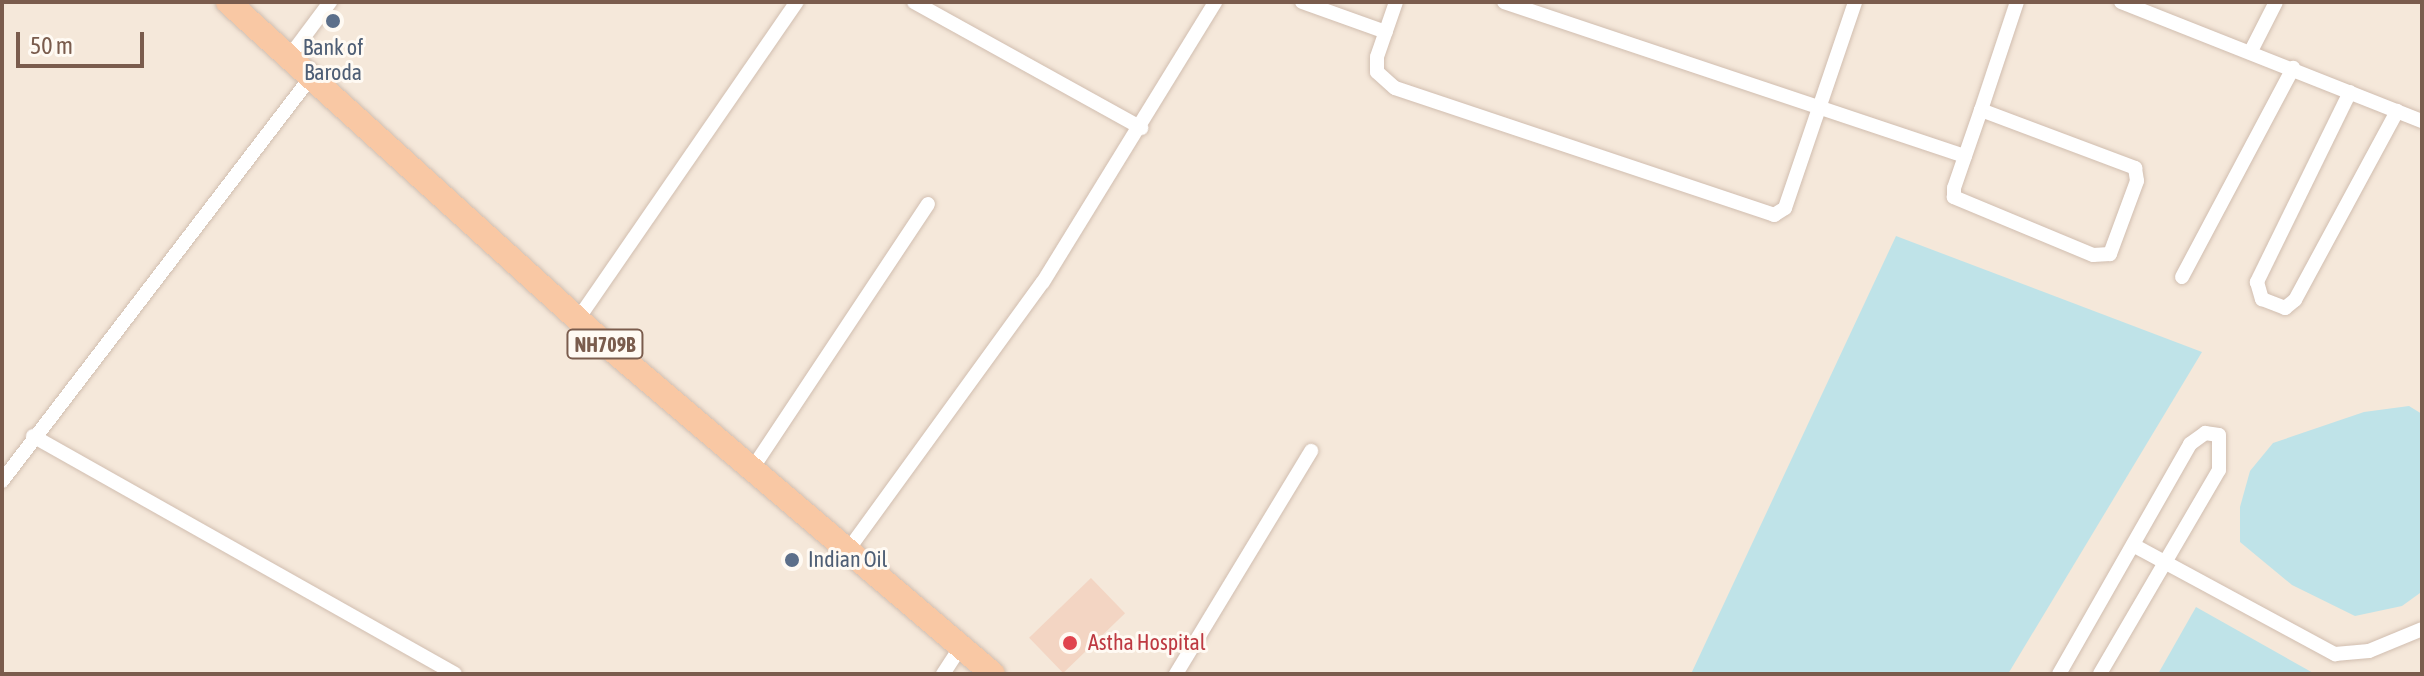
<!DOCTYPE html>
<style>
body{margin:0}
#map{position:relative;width:2424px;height:676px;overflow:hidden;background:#fdf6ec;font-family:"Asap Condensed",sans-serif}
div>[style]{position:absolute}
.residential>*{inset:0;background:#f5e8da;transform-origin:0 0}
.water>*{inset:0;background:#bfe3e8}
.building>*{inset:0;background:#f3d5c3;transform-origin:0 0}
.roads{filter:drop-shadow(0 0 2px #d1beb0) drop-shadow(0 0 2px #d1beb0)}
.minor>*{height:14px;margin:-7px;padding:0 7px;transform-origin:7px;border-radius:7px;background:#fff}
.trunk>*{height:24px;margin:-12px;padding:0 12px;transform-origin:12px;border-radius:12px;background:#f9c8a4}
.dots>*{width:22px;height:22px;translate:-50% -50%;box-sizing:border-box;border:4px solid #fffaf3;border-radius:50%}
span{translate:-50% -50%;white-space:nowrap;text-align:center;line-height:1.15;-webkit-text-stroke:6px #fffaf3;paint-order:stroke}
.shield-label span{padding:2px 6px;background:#fffaf3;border:2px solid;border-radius:6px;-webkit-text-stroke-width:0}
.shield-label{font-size:20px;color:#7a5c4d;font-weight:700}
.service-label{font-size:22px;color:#4e5e75}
.left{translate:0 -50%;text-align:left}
.health-label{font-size:22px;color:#be3a42}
.frame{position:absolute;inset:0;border:4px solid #7a5c4d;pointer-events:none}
.scale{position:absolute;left:16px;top:32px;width:128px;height:36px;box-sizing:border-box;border:4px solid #7a5c4d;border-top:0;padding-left:10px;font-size:24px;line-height:28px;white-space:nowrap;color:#7a5c4d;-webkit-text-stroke:6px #fffaf3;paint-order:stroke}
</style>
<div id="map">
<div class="residential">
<div style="left:2px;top:2px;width:2420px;height:672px"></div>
</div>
<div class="water">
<div style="clip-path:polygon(1896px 236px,2202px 352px,2008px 674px,1691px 674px)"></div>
<div style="clip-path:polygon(2409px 406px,2422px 414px,2420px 593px,2402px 606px,2355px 616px,2292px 585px,2240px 542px,2240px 507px,2250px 471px,2273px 443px,2364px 412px)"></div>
<div style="clip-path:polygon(2196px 607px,2315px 674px,2158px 674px)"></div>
</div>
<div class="building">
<div style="left:1091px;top:578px;width:49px;height:86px;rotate:46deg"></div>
</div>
<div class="roads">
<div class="minor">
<div style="left:914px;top:2px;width:260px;rotate:29deg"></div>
<div style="left:1302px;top:2px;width:89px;rotate:19.7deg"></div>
<div style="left:1396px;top:2px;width:58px;rotate:109.1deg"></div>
<div style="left:1377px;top:57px;width:15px;rotate:90deg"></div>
<div style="left:1377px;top:72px;width:24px;rotate:42deg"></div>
<div style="left:1395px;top:88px;width:400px;rotate:18.5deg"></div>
<div style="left:1774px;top:215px;width:13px;rotate:-32deg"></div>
<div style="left:1785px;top:208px;width:218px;rotate:-71.2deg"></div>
<div style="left:1504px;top:2px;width:486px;rotate:18.5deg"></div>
<div style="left:2121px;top:2px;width:324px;rotate:21.6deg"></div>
<div style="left:2251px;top:51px;width:55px;rotate:-63deg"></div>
<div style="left:289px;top:57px;width:69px;rotate:-53.3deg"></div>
<div style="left:2350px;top:92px;width:212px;rotate:116.1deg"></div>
<div style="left:2257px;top:282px;width:18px;rotate:74deg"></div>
<div style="left:2262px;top:299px;width:25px;rotate:21deg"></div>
<div style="left:2285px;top:308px;width:13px;rotate:-39deg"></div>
<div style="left:2295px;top:300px;width:215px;rotate:-61.6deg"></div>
<div style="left:1981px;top:110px;width:165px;rotate:20.6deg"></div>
<div style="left:2135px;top:168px;width:13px;rotate:81deg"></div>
<div style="left:2137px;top:181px;width:78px;rotate:110.3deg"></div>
<div style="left:2110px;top:254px;width:17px;rotate:177deg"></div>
<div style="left:2093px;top:255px;width:151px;rotate:-157.4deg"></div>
<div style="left:1954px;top:197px;width:9px;rotate:-90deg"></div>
<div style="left:1954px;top:188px;width:83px;rotate:-70.9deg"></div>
<div style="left:1981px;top:110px;width:114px;rotate:-71.6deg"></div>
<div style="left:2182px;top:277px;width:237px;rotate:-62deg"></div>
<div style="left:578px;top:319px;width:385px;rotate:-55.4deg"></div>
<div style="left:33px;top:436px;width:484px;rotate:29.4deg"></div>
<div style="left:752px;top:469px;width:318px;rotate:-56.4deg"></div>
<div style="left:2px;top:481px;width:509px;rotate:-52.59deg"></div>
<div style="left:2133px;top:545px;width:230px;rotate:28.4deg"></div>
<div style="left:2335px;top:654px;width:34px;rotate:-5deg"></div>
<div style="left:2369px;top:651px;width:57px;rotate:-22.5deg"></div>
<div style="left:848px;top:550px;width:331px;rotate:-54deg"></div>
<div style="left:1043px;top:282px;width:329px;rotate:-58.4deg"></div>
<div style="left:943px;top:674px;width:33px;rotate:-57deg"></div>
<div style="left:1176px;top:674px;width:261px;rotate:-58.8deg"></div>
<div style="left:2059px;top:674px;width:265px;rotate:-60.3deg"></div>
<div style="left:2190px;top:444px;width:19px;rotate:-36deg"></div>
<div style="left:2205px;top:433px;width:14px;rotate:8deg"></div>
<div style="left:2219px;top:435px;width:35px;rotate:90deg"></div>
<div style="left:2219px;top:470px;width:236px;rotate:120.3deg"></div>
</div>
<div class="trunk">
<div style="left:228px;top:2px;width:506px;rotate:42.2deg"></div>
<div style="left:603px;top:342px;width:512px;rotate:40.41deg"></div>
</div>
</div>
<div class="dots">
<div style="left:333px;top:21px;background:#5c6f8a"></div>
<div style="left:792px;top:560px;background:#5c6f8a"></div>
<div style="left:1070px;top:643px;background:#e0444e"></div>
</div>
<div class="shield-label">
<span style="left:605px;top:344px">NH709B</span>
</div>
<div class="service-label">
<span style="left:333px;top:60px">Bank of<br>Baroda</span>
<span class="left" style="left:808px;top:560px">Indian Oil</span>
</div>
<div class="health-label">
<span class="left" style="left:1088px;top:643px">Astha Hospital</span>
</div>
<div class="frame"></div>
<div class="scale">50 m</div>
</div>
